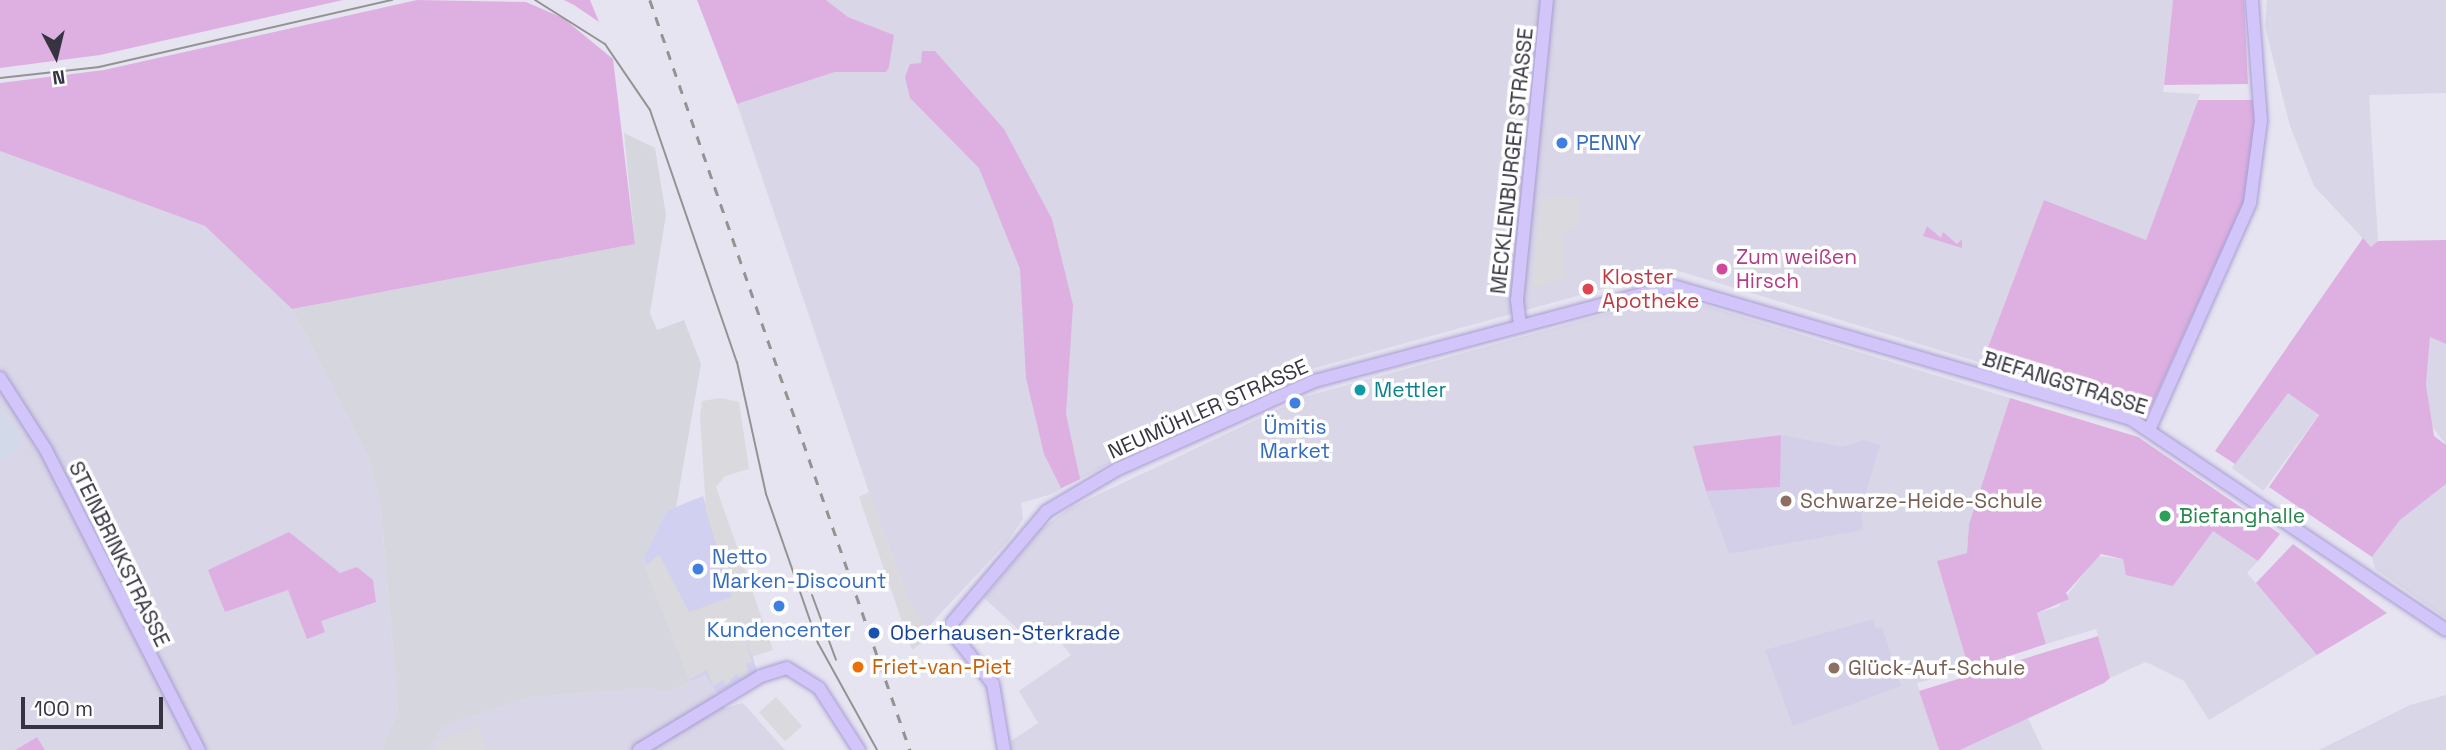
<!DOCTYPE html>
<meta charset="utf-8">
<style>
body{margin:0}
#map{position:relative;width:2446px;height:750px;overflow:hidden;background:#e6e4f0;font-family:"Space Grotesk",sans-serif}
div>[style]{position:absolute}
.residential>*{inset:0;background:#d9d6e7;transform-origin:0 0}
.commercial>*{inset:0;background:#d2d0f1}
.industrial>*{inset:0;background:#d6d6df}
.education>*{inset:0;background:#d4cfe8}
.medical>*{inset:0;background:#d2dae9}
.green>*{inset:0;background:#deb0e1}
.parking>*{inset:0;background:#d9d9de;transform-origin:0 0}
.roads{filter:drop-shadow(0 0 2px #a79cd2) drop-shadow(0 0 2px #a79cd2)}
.secondary>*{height:12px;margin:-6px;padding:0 6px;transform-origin:6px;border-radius:6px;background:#d1c5f9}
.tram>*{height:2px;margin:-1px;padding:0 1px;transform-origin:1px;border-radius:1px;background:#939393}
.rail>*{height:2.5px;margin-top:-1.25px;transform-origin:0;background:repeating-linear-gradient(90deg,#939393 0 9px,transparent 0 18px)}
.dots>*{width:19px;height:19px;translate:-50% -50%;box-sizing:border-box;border:4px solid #fff;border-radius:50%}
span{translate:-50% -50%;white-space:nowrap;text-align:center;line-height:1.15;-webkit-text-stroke:7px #fff;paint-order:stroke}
.shop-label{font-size:21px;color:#366cbe}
.left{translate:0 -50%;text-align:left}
.street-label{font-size:21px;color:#363441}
.hotel-label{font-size:21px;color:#b23c85}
.health-label{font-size:21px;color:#be3a42}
.culture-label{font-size:21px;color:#0d838f}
.education-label{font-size:21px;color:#785e54}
.leisure-label{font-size:21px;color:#27864d}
.transit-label{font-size:21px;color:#164399}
.food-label{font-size:21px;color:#c56008}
.north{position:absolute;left:21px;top:21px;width:70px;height:70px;-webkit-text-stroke:5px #fff;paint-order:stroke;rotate:173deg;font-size:19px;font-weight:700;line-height:28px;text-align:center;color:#363441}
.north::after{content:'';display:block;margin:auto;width:24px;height:32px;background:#363441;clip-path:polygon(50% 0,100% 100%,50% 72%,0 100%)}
.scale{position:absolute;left:21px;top:697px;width:142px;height:32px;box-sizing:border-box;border:4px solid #363441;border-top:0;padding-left:9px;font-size:21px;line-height:24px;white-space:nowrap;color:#363441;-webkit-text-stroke:5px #fff;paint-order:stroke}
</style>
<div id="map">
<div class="residential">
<div style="clip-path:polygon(826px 0,2173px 0,2163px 92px,2200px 94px,2146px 240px,2044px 200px,1982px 363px,1669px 268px,1632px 271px,1628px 282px,1300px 372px,1187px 422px,1052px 494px,1021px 503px,1023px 519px,1008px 541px,927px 628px,910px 604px,869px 492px,737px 104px,835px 72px,888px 65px,894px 35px,848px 17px)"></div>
<div style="clip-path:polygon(2267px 0,2446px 0,2446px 93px,2369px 95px,2378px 241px,2371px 247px,2314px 186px,2290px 126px,2265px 27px)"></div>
<div style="clip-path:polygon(0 151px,205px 226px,292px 309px,369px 458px,381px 510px,398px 710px,382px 750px,45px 750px,37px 737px,15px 750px,0 750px)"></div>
<div style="clip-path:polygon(1684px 299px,2010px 398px,1969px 524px,1967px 553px,1938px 561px,1969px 669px,1917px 683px,1939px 750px,1011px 750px,1011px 741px,1038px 723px,1019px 691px,1071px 655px,1047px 626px,1030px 640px,984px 598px,1042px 528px,1070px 508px,1304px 397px,1638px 305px)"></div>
<div style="clip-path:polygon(2430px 337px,2446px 344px,2446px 445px,2431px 425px,2426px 385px)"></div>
<div style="left:2287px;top:392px;width:39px;height:94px;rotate:36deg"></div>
<div style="clip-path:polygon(2446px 484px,2446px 618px,2375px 569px,2372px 557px,2400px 520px)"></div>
<div style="clip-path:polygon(2213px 530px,2258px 561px,2247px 573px,2317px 655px,2209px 720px,2184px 681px,2146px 662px,2110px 678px,2096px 629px,2046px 644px,2037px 613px,2058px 607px,2098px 556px,2124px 559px,2173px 586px)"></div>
<div style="clip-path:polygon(705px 675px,725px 708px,743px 703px,785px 750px,428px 750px,441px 726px,527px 698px,643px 688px,669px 692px)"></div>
<div style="clip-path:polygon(2446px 695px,2446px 750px,2319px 750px,2410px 705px)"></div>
<div style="clip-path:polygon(2028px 718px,2043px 750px,1960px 750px)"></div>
</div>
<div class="commercial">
<div style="clip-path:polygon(703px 496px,757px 671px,717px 694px,705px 675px,690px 682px,643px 559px,666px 511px)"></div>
</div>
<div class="industrial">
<div style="clip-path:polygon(624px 133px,655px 148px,666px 215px,650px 313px,657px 330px,684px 320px,701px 364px,676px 507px,666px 511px,643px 560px,690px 682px,669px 692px,643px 688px,527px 698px,442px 726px,428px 750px,382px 750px,398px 710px,381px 510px,369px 458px,292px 309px,635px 244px)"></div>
</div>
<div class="education">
<div style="clip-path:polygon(1782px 435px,1843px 447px,1863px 440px,1880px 445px,1861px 510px,1863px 530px,1729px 554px,1706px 491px,1779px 487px)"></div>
<div style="clip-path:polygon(1873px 619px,1876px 629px,1882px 627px,1901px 686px,1793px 726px,1765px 650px)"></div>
</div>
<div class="medical">
<div style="clip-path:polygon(0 406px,22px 439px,18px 450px,0 458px)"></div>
</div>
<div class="green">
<div style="clip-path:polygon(0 0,343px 0,100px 55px,0 68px)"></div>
<div style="clip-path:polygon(417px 0,526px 2px,563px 18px,613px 59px,635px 244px,292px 309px,205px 226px,0 151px,0 83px,104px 70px)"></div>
<div style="clip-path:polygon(564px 0,590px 0,599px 22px,574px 5px)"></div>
<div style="clip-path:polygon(697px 0,826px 0,848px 17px,894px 35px,889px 67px,886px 72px,835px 72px,737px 104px)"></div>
<div style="clip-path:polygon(2173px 0,2244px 0,2248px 84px,2164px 85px)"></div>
<div style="clip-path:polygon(922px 51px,935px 51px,1004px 129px,1052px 219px,1073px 305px,1066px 414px,1080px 479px,1061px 488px,1044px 454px,1026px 378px,1020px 269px,979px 168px,910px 98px,905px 77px,910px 64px,921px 63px)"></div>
<div style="clip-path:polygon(2198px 100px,2253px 100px,2256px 147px,2246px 197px,2148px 414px,1982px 363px,2044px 200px,2146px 240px)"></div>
<div style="clip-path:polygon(1927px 226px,1941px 238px,1943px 232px,1957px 244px,1962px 239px,1962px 248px,1923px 236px)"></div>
<div style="clip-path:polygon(2363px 238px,2371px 247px,2378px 241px,2446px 240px,2446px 344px,2430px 337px,2426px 385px,2434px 436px,2446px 445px,2446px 484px,2400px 520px,2372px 557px,2269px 487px,2319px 415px,2288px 393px,2235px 464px,2215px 451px)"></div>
<div style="clip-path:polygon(2010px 398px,2138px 437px,2280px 534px,2258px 561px,2213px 531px,2173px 586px,2126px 575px,2123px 559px,2101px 554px,2066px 593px,2069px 599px,2037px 613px,2046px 644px,1969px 669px,1937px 561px,1967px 553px,1969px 524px)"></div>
<div style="clip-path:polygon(1781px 435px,1780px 487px,1706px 491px,1693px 446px)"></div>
<div style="clip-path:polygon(289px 532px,340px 573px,357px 567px,373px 580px,376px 602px,321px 621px,325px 632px,307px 639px,288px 590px,225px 612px,208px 570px)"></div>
<div style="clip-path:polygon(2293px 544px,2387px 613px,2317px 655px,2256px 583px)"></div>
<div style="clip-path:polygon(2098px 636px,2110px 678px,2104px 683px,1960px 750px,1939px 750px,1919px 691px)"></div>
<div style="clip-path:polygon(37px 737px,45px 750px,15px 750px)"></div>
</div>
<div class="parking">
<div style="clip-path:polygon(1579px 196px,1580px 223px,1562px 232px,1565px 277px,1532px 289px,1541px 198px)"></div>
<div style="clip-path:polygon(721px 398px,739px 402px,749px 469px,725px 476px,716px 487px,773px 650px,752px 657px,736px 610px,752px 662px,746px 664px,749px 673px,741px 679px,736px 673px,726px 686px,723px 680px,713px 686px,707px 670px,689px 680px,645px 567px,659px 554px,689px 612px,732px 597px,706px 511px,700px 416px,702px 401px)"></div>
<div style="clip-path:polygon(869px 492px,910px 604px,933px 635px,912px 650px,859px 497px)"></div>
<div style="left:776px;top:697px;width:39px;height:23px;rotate:48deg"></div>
<div style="clip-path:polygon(479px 726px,487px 750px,434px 750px,439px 741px)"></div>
</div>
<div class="roads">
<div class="secondary">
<div style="left:1520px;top:325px;width:25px;rotate:-97deg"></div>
<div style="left:1517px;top:300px;width:301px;rotate:-84.3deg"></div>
<div style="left:0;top:378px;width:85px;rotate:57.4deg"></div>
<div style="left:46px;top:450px;width:337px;rotate:63deg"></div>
<div style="left:2150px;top:428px;width:246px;rotate:-66deg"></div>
<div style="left:2250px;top:203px;width:83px;rotate:-82.4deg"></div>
<div style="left:2261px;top:121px;width:121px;rotate:-94.3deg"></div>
<div style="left:639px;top:750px;width:143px;rotate:-31.2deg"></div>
<div style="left:761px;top:676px;width:27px;rotate:-17deg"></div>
<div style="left:787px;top:668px;width:38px;rotate:32deg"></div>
<div style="left:819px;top:688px;width:74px;rotate:57.2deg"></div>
<div style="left:1004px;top:750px;width:67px;rotate:-99.5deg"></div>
<div style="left:993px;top:684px;width:63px;rotate:-128.5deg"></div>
<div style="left:954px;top:635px;width:12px;rotate:-99deg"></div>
<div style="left:952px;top:623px;width:147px;rotate:-49.7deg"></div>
<div style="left:1047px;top:511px;width:82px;rotate:-30.6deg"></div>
<div style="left:1118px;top:469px;width:216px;rotate:-24.1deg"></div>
<div style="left:1315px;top:381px;width:370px;rotate:-14.9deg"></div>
<div style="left:1673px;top:286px;width:477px;rotate:16.2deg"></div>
<div style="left:2131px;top:419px;width:379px;rotate:33.8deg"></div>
</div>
</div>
<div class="tram">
<div style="left:535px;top:0;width:83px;rotate:32.2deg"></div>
<div style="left:605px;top:44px;width:80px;rotate:55.7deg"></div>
<div style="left:650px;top:110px;width:267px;rotate:71deg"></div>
<div style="left:737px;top:362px;width:135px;rotate:77.6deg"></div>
<div style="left:766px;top:494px;width:158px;rotate:70.8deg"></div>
<div style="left:818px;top:643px;width:122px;rotate:61.1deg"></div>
<div style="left:0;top:78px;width:100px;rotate:-6.3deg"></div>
<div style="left:99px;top:67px;width:301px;rotate:-12.9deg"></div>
<div style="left:812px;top:595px;width:69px;rotate:69.7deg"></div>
</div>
<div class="rail">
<div style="left:650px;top:0;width:794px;rotate:70.88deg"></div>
</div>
<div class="dots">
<div style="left:1562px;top:143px;background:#3f7fe0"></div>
<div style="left:1722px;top:269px;background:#d1479c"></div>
<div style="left:1588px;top:289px;background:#e0444e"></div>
<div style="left:1360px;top:390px;background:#0f9aa8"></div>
<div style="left:1295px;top:403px;background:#3f7fe0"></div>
<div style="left:1786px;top:501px;background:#8d6e63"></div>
<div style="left:2165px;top:516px;background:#2e9e5b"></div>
<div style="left:698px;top:569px;background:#3f7fe0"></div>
<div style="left:779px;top:606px;background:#3f7fe0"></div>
<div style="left:874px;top:633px;background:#1a4fb4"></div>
<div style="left:858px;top:667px;background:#e8710a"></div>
<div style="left:1834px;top:668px;background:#8d6e63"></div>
</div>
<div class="shop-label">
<span class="left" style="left:1576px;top:143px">PENNY</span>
<span style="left:1295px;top:439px">Ümitis<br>Market</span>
<span class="left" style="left:712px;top:569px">Netto<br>Marken-Discount</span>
<span style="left:779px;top:630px">Kundencenter</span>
</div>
<div class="street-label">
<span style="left:1512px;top:161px;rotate:-84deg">MECKLENBURGER STRASSE</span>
<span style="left:2065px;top:383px;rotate:17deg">BIEFANGSTRASSE</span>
<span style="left:1208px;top:409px;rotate:-24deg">NEUMÜHLER STRASSE</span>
<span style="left:119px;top:554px;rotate:64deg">STEINBRINKSTRASSE</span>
</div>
<div class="hotel-label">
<span class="left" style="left:1736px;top:269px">Zum weißen<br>Hirsch</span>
</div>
<div class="health-label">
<span class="left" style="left:1602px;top:289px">Kloster<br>Apotheke</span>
</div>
<div class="culture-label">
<span class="left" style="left:1374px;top:390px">Mettler</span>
</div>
<div class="education-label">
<span class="left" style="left:1800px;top:501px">Schwarze-Heide-Schule</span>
<span class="left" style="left:1848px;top:668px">Glück-Auf-Schule</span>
</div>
<div class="leisure-label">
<span class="left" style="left:2179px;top:516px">Biefanghalle</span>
</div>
<div class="transit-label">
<span class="left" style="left:890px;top:633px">Oberhausen-Sterkrade</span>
</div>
<div class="food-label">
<span class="left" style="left:872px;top:667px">Friet-van-Piet</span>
</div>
<div class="north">N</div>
<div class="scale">100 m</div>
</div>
